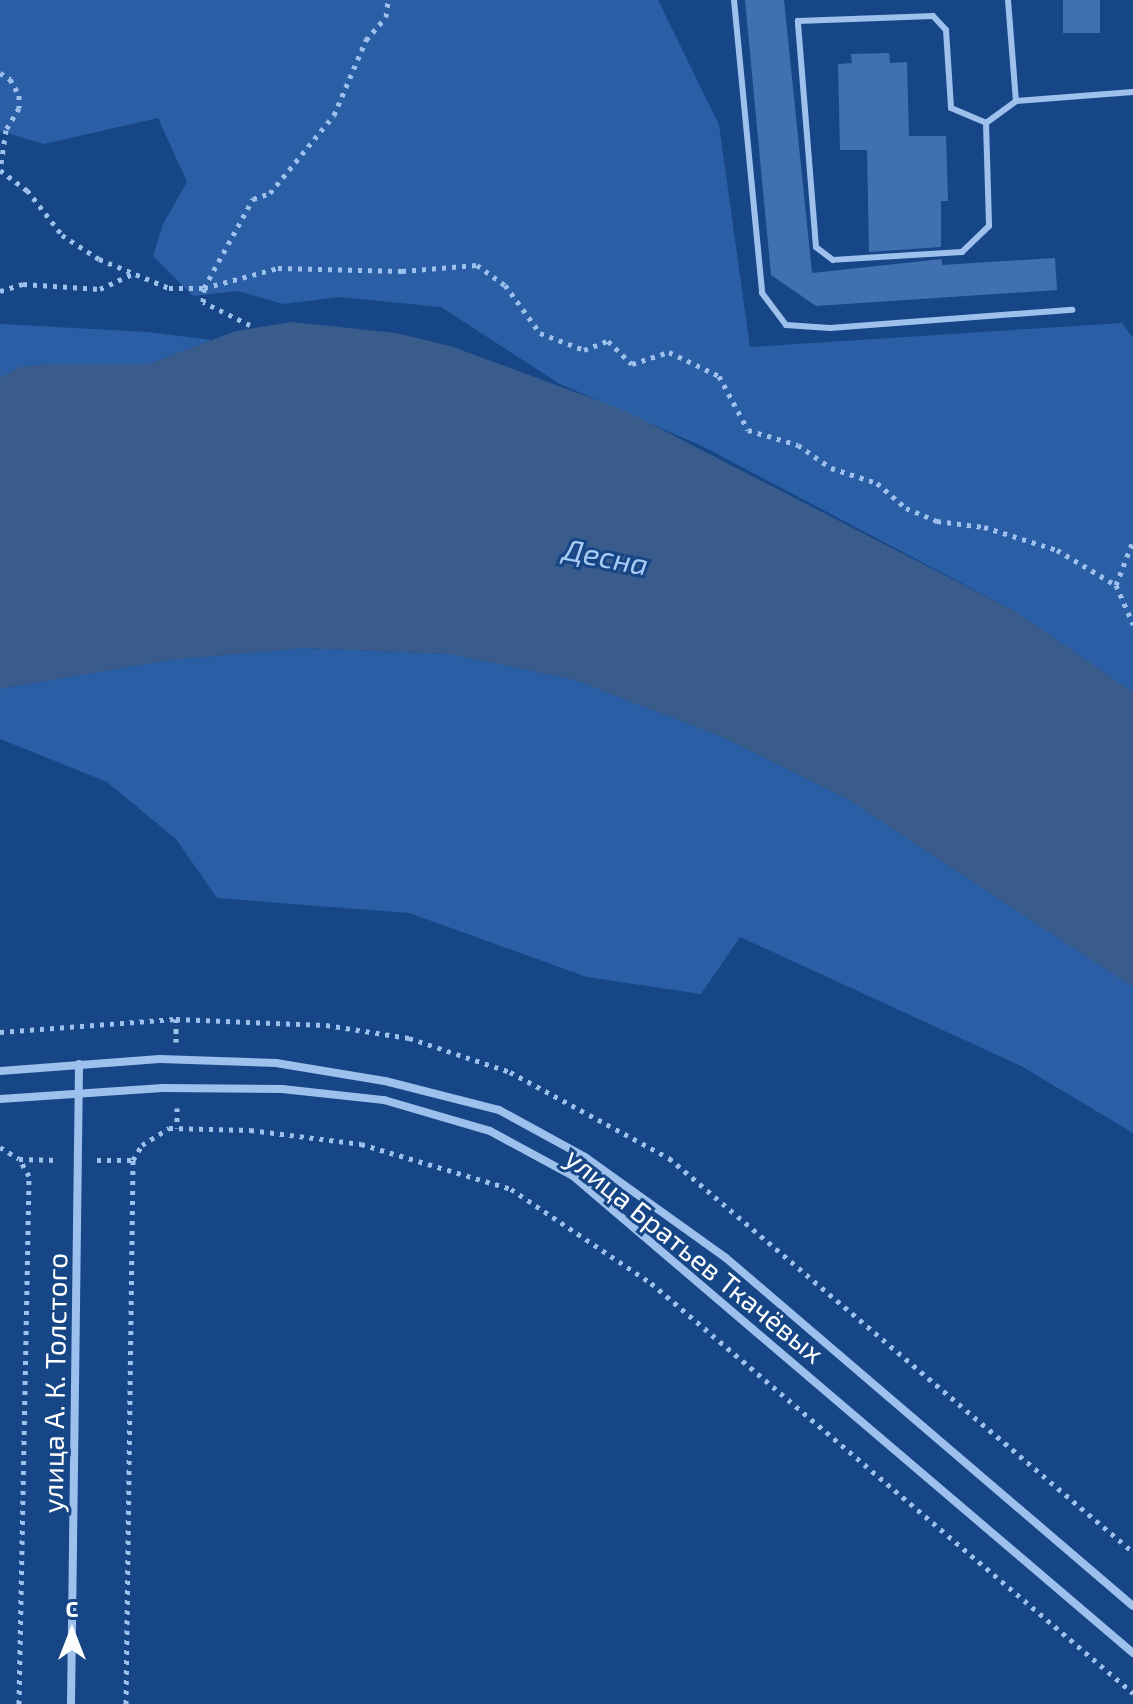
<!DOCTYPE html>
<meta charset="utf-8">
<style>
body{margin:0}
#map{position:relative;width:1133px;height:1704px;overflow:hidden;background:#174686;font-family:"Exo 2",sans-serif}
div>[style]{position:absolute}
.green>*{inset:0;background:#2a5fa5}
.water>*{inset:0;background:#3a5c8c}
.building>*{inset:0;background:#4070b0;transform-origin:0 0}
.path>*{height:5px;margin-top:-2.5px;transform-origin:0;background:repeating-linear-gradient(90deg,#9dc0ed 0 4px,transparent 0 10px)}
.service>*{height:6px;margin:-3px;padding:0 3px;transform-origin:3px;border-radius:3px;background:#9dc0ed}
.minor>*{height:8px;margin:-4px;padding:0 4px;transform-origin:4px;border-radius:4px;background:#9dc0ed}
span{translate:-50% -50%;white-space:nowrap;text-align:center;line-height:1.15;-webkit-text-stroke:6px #174686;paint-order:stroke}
.street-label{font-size:28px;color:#fff}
.water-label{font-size:30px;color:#a9caf5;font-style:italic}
.north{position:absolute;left:32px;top:1592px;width:80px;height:80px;-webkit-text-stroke:6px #174686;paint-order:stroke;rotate:0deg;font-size:22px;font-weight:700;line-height:32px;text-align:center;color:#fff}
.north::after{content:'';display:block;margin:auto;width:28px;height:36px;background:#fff;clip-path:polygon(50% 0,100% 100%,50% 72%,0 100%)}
</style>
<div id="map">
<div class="green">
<div style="clip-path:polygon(0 0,658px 0,719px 125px,750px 347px,1122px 323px,1133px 338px,1133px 692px,1014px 611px,704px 447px,558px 383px,441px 307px,340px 297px,283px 304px,238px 291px,193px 296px,153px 256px,163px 224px,187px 182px,158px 118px,44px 144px,0 131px)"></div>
<div style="clip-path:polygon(0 324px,147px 332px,212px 340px,149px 364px,47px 364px,20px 367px,0 378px)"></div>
<div style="clip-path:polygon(303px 648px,450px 654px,575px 680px,722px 737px,847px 799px,1133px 987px,1133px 1133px,1021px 1066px,740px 937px,701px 994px,587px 977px,409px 913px,217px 898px,176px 839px,107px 782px,0 739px,0 689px,169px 660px)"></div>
</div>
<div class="water">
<div style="clip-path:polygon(291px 322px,396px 333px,453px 347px,626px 411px,1014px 611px,1133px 692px,1133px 987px,847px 799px,722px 737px,575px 680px,450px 654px,303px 648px,169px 660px,0 689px,0 378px,20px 367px,47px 364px,149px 364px,236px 331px)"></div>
</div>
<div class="building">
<div style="clip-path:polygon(745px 0,784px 0,812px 273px,942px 259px,942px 265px,1055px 258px,1057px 290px,816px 306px,771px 275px)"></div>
<div style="left:1063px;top:0;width:37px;height:33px"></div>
<div style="clip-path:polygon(889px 53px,890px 63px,907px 62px,909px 136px,946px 136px,948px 201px,941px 201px,941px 247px,869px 252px,867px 150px,840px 150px,838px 64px,852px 63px,851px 54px)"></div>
</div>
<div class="path">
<div style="left:0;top:73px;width:12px;rotate:31deg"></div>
<div style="left:10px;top:79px;width:18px;rotate:61deg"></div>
<div style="left:19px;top:95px;width:13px;rotate:90deg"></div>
<div style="left:19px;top:108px;width:26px;rotate:121deg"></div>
<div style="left:6px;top:130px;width:40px;rotate:98.5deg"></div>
<div style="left:0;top:170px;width:34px;rotate:37deg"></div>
<div style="left:27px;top:190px;width:57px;rotate:52.1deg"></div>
<div style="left:62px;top:235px;width:44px;rotate:33deg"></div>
<div style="left:99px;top:259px;width:76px;rotate:22.5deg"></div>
<div style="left:169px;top:288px;width:35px"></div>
<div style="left:204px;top:288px;width:77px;rotate:-15.1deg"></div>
<div style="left:278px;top:268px;width:124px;rotate:1.4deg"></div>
<div style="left:402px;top:271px;width:75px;rotate:-4.6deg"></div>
<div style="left:477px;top:265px;width:34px;rotate:36deg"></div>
<div style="left:505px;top:285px;width:59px;rotate:53.9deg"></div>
<div style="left:540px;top:333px;width:47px;rotate:21.1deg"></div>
<div style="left:584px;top:350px;width:26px;rotate:-21deg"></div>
<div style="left:608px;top:341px;width:33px;rotate:44deg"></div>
<div style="left:632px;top:364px;width:39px;rotate:-18deg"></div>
<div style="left:669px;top:352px;width:55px;rotate:25.6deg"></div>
<div style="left:719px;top:376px;width:61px;rotate:61.8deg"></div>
<div style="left:748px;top:430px;width:52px;rotate:16.7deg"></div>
<div style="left:798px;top:445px;width:40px;rotate:34.9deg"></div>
<div style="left:831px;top:468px;width:48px;rotate:18.1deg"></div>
<div style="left:877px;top:483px;width:38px;rotate:41deg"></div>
<div style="left:906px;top:508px;width:34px;rotate:23deg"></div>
<div style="left:937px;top:521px;width:47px;rotate:7.3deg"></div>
<div style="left:984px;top:527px;width:77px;rotate:17.5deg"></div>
<div style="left:1057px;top:550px;width:69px;rotate:30.7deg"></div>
<div style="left:1116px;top:585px;width:43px;rotate:66.4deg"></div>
<div style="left:0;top:291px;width:24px;rotate:-17deg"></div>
<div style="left:23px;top:284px;width:77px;rotate:3.7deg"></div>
<div style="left:100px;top:289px;width:35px;rotate:-25deg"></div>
<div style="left:250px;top:325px;width:52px;rotate:-153.9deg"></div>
<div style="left:203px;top:302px;width:14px;rotate:-86deg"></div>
<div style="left:204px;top:288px;width:102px;rotate:-61.2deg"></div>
<div style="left:253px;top:199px;width:18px;rotate:-19deg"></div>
<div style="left:270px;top:193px;width:101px;rotate:-50.6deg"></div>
<div style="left:334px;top:115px;width:82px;rotate:-66.9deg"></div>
<div style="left:366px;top:40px;width:30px;rotate:-49deg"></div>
<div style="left:386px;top:17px;width:17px;rotate:-83deg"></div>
<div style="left:1116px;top:585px;width:47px;rotate:-68.9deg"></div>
<div style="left:176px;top:1019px;width:23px;rotate:90deg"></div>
<div style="left:0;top:1032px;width:176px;rotate:-4.2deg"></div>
<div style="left:176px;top:1019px;width:150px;rotate:2.3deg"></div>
<div style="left:326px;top:1025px;width:84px;rotate:8.9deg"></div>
<div style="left:409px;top:1038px;width:107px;rotate:18.6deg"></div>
<div style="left:510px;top:1072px;width:181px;rotate:28.4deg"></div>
<div style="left:669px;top:1158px;width:609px;rotate:40.34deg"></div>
<div style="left:177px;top:1108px;width:20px;rotate:90deg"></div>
<div style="left:0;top:1147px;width:22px;rotate:32deg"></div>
<div style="left:19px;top:1159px;width:40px;rotate:1.4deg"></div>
<div style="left:97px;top:1160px;width:36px"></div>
<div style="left:133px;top:1160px;width:17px;rotate:-59deg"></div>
<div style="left:142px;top:1145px;width:32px;rotate:-32deg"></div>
<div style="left:169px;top:1128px;width:81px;rotate:1.4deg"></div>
<div style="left:250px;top:1130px;width:112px;rotate:7.2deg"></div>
<div style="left:361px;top:1144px;width:157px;rotate:16.7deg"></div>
<div style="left:511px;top:1189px;width:169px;rotate:33.9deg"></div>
<div style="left:651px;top:1283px;width:633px;rotate:40.39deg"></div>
<div style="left:19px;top:1704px;width:528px;rotate:-88.91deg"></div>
<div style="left:29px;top:1176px;width:18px;rotate:-119deg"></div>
<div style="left:126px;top:1704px;width:544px;rotate:-89.26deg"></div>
</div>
<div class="service">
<div style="left:734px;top:0;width:294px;rotate:84.5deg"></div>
<div style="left:762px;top:293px;width:40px;rotate:53deg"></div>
<div style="left:786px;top:325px;width:44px;rotate:3.9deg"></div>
<div style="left:830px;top:328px;width:243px;rotate:-4.3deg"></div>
<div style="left:1008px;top:0;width:101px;rotate:85.5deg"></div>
<div style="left:933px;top:16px;width:19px;rotate:47deg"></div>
<div style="left:946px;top:30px;width:78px;rotate:86.3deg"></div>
<div style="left:951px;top:108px;width:38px;rotate:23deg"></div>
<div style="left:986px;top:123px;width:103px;rotate:88.3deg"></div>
<div style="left:989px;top:226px;width:37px;rotate:136deg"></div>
<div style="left:962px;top:252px;width:129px;rotate:176.5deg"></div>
<div style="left:833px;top:260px;width:21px;rotate:-143deg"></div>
<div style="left:816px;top:247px;width:227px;rotate:-94.6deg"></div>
<div style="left:798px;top:21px;width:135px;rotate:-2.1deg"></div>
<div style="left:986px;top:123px;width:37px;rotate:-36deg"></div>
<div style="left:1016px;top:101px;width:117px;rotate:-4.4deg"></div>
</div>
<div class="minor">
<div style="left:0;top:1071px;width:160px;rotate:-4.3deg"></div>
<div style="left:160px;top:1059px;width:116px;rotate:2deg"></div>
<div style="left:276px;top:1063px;width:110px;rotate:9.4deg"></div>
<div style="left:385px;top:1081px;width:118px;rotate:14.3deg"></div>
<div style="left:499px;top:1110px;width:98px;rotate:28.7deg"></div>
<div style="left:585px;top:1157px;width:173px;rotate:35.6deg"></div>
<div style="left:726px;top:1258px;width:535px;rotate:40.53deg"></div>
<div style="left:0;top:1099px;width:163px;rotate:-3.9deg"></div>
<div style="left:163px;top:1088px;width:119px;rotate:0.5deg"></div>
<div style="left:282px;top:1089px;width:103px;rotate:6.2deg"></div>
<div style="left:384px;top:1100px;width:110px;rotate:16.3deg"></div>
<div style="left:490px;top:1131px;width:94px;rotate:28.5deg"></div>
<div style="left:573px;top:1176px;width:736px;rotate:40.42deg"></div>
<div style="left:71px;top:1704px;width:640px;rotate:-89.28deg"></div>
</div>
<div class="street-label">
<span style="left:695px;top:1255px;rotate:39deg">улица Братьев Ткачёвых</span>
<span style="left:54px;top:1383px;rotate:-89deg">улица А. К. Толстого</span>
</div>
<div class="water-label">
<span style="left:606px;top:556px;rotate:11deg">Десна</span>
</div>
<div class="north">С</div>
</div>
